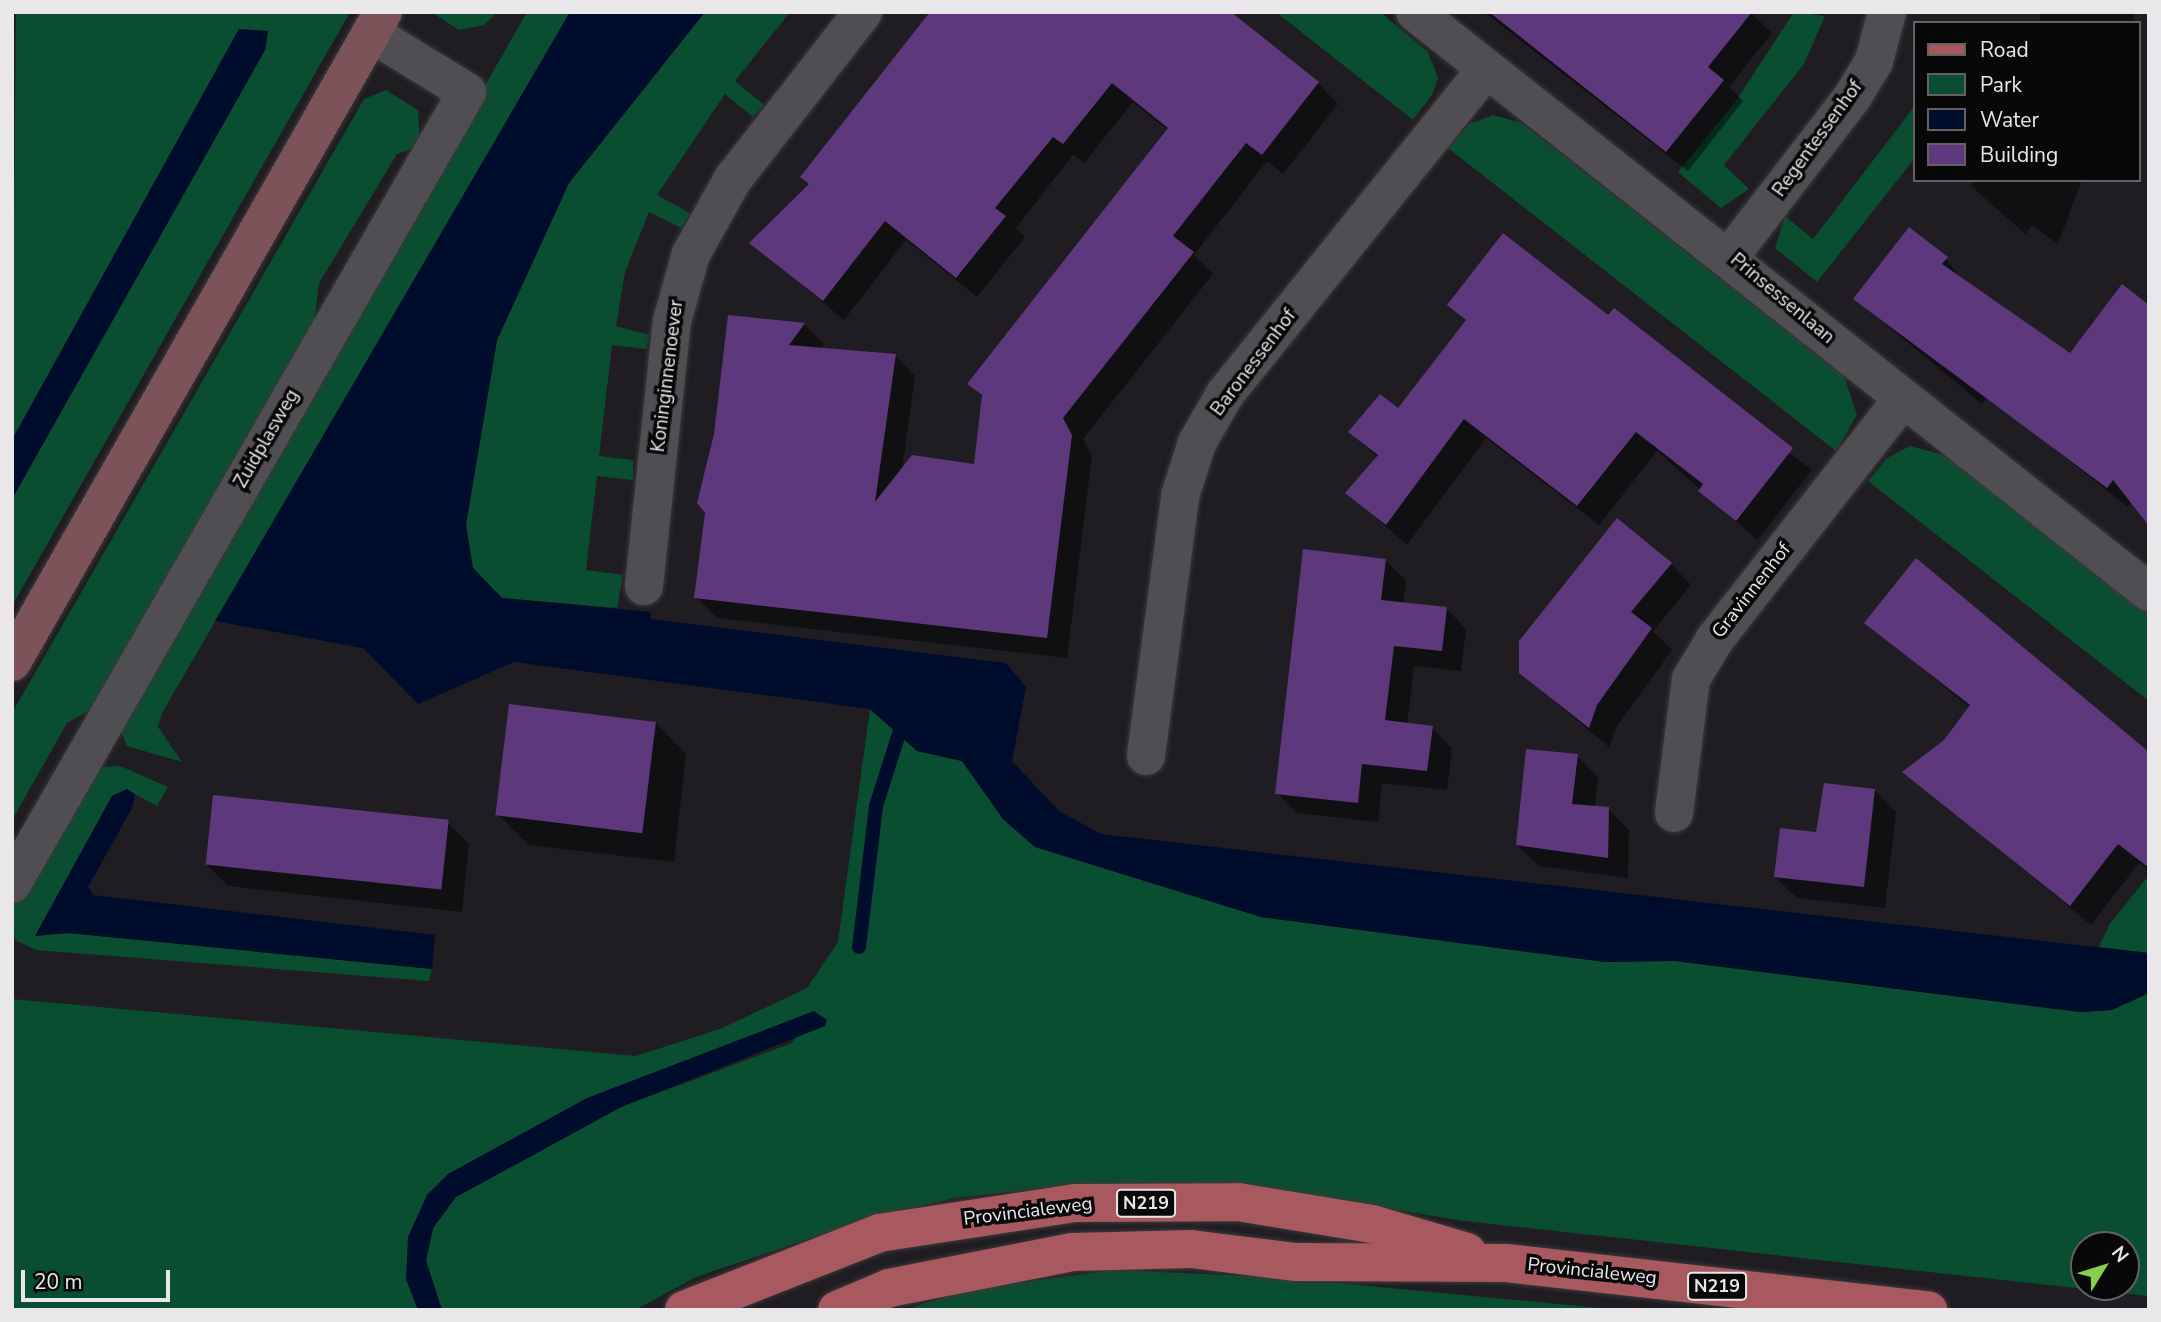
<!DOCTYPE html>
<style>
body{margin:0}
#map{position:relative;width:2161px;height:1322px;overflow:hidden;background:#1f1d21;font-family:"Nunito Sans",sans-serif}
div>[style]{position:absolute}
.green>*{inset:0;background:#0a4e31}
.water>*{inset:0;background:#000c2b}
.shadow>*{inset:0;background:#0007;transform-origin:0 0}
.stream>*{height:14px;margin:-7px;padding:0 7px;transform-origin:7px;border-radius:7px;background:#000c2b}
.building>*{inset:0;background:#5e387c;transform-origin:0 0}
.roads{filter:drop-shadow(0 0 2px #3a393b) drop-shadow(0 0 2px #3a393b)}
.street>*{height:38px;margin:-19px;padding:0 19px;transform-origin:19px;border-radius:19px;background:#504e52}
.secondary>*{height:38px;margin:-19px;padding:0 19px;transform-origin:19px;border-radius:19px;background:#7c5358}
.primary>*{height:38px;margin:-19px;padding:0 19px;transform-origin:19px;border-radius:19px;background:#a8585f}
span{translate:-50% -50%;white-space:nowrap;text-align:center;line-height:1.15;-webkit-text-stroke:7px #090809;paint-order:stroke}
.shield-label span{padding:2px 5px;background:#090809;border:2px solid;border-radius:5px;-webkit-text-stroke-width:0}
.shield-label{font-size:18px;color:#e9e7ea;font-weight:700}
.street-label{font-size:19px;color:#e9e7ea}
.frame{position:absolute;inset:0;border:14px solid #e9e7ea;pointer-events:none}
.legend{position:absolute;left:1913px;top:21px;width:228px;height:161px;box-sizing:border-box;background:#090809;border:2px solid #636163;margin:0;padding:9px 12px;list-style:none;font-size:21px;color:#e9e7ea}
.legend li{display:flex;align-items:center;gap:14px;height:35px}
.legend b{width:35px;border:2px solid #636163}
.north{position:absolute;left:2070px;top:1231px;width:70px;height:70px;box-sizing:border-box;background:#090809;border:2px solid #636163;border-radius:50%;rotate:52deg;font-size:19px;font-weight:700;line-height:28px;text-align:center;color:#e9e7ea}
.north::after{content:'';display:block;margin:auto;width:24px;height:32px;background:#85cf4c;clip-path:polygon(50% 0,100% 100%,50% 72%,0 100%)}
.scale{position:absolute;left:21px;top:1270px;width:149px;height:32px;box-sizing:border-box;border:4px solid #e9e7ea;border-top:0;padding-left:9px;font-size:21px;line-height:24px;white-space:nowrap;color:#e9e7ea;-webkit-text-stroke:5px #090809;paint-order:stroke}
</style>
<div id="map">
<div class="green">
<div style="clip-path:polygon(16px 12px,350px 12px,12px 606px,12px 499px,265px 50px,268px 31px,239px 29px,12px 440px)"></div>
<div style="clip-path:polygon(431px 12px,497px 12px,484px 25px,459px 30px)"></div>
<div style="clip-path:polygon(527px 12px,570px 12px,162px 713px,158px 727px,182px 762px,127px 746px,121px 732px,140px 687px)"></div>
<div style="clip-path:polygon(705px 12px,790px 12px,735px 81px,764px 105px,753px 117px,725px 94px,657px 195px,690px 213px,681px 228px,649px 212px,625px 272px,616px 326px,649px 335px,646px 349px,612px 345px,599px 456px,633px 460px,633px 480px,597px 476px,586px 570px,623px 575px,617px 608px,502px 598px,473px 568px,466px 525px,497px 340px,569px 183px)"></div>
<div style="clip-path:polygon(1276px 12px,1380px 12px,1428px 52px,1438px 78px,1432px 95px,1413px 120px)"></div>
<div style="clip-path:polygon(1794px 12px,1825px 16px,1804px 64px,1724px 165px,1749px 189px,1721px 208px,1678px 172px,1736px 101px)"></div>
<div style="clip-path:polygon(386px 90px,418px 110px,420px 146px,397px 154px,319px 283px,314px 326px,93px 709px,67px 723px,12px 820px,12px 713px,364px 99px)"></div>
<div style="clip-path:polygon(1914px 107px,1914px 159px,1817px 282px,1775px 248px,1785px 216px,1813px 239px)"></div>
<div style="clip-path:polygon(1493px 115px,1522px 123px,1844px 376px,1857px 415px,1836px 451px,1448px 148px,1469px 124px)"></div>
<div style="clip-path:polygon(1910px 446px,1944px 455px,2149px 613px,2149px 701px,1868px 481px,1887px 458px)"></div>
<div style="clip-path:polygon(evenodd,870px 709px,917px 751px,962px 761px,1003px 819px,1035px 847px,1261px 917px,1605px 962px,1675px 961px,2080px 1012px,2112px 1010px,2149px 993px,2149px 1296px,1464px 1221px,1324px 1198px,1074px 1185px,955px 1198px,876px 1216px,696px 1277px,635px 1310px,442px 1310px,426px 1261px,433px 1228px,456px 1197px,621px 1107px,792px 1043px,814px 1011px,448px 1174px,406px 1279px,418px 1310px,12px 1310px,12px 999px,636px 1056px,720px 1029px,807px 988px,838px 942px,870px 709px,2084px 1245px,2126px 1245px,2126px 1287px,2084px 1287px,2084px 1245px)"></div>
<div style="clip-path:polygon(120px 766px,168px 787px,157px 806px,127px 790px,112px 796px,35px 936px,68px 933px,432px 969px,429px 981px,36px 950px,15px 940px,12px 909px,83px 784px,100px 767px)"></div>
<div style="clip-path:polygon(2149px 875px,2149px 953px,2099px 947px,2109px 925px)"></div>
<div style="clip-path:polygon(1115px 1270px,1274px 1277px,1622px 1310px,904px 1310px,970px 1289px)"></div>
</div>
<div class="water">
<div style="clip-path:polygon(570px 12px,705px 12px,569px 183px,497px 340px,466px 525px,473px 568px,502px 598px,651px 612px,651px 619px,1006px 663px,1026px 687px,1012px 761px,1059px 811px,1101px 834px,2149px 953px,2149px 993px,2112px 1010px,2080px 1012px,1675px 961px,1605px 962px,1261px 917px,1035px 847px,1003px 819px,962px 761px,917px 751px,870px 709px,514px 662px,418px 704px,363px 648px,215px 621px)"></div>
<div style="clip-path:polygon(239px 29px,268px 31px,265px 50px,12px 499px,12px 440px)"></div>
<div style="clip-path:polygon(127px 789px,135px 794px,132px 808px,88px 887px,93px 895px,435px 935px,432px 969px,68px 933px,35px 936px,112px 796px)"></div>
<div style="clip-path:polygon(814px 1011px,827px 1020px,825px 1026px,621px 1107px,456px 1197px,433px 1228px,426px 1261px,442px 1310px,418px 1310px,406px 1279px,408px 1237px,427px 1195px,448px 1174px,587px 1098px)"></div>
</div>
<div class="shadow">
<div style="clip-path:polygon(932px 12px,1318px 83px,1338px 104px,1283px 174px,1267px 161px,1194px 255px,1213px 274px,1083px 439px,1092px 456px,1067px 658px,717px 618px,696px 597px,729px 317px,805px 325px,824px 344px,821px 349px,895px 355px,915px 376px,902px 470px,976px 466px,983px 397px,970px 384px,1168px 130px,1133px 102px,1084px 163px,1073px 155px,1065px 165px,1016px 228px,1025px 237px,977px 297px,906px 240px,844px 320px,752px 243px,811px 185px)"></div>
<div style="clip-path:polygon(1484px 12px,1750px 12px,1772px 33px,1729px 87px,1743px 101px,1688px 171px)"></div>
<div style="left:2040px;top:12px;width:94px;height:11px"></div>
<div style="clip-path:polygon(1976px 180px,2082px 180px,2058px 244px,2032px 225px,2025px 234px,1971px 186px)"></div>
<div style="clip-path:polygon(1946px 259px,2132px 502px,2128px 507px,1988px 397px,1982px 404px,1855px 299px)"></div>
<div style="clip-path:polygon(1449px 305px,1608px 318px,1812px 470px,1757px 540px,1657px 451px,1599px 525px,1486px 438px,1407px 545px,1348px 493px,1378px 458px,1350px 432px,1398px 411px,1467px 322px)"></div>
<div style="clip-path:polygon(1385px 560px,1406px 581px,1403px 604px,1446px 608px,1466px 629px,1461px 671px,1414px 666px,1407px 725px,1432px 728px,1452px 748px,1447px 790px,1382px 783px,1378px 822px,1297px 813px,1277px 793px)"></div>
<div style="clip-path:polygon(1917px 560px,2149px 754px,2149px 870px,2139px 863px,2091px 925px,1905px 772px,1946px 741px,1970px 708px,1867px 623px)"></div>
<div style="clip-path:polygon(1671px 564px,1691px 585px,1653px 631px,1672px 650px,1617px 726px,1609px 747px,1520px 673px)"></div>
<div style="clip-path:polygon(656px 723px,686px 754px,674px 862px,529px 845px,498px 815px)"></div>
<div style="clip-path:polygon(1577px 756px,1598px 777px,1595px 808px,1608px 809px,1629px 830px,1628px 878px,1539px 866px,1517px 845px)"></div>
<div style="clip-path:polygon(1875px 791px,1896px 812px,1885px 908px,1797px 898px,1775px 877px)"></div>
<div style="clip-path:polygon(448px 823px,469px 844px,462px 912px,228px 886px,206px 864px)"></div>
</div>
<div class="stream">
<div style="left:859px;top:947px;width:142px;rotate:-83.1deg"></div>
<div style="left:876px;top:806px;width:86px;rotate:-72.4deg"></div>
<div style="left:902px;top:724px;width:9px;rotate:-21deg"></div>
</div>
<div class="building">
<div style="clip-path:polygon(930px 12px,1231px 12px,1319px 82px,1262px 155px,1246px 143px,1173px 236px,1194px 252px,1063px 418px,1072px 435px,1047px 638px,694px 598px,705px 513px,697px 503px,714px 434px,728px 315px,805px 323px,789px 345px,896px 354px,875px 502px,912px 455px,974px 464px,982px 395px,967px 384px,1168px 128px,1112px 83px,1063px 144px,1053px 137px,1022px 175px,995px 208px,1006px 216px,956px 278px,885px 221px,823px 301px,749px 243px,809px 184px,800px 177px)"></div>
<div style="clip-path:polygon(1489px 12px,1752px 12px,1708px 67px,1724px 80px,1666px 152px)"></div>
<div style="clip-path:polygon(1909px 227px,1948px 257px,1942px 264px,2070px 353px,2122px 284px,2149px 305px,2149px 526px,2113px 480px,2107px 488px,1853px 299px)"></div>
<div style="clip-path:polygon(1503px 233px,1608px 315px,1614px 308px,1793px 448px,1736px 521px,1698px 491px,1703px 484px,1636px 432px,1577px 506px,1464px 419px,1386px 525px,1345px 493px,1378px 455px,1348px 432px,1380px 394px,1398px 408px,1466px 320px,1447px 305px)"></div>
<div style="clip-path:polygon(1617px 518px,1672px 563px,1631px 612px,1652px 628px,1597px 705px,1589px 728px,1519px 673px,1519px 641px)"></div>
<div style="clip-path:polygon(1303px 549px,1386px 559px,1381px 600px,1447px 607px,1442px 651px,1394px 646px,1385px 720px,1433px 726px,1427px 771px,1362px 764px,1358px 803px,1275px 794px)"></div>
<div style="clip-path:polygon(1916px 558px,2149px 752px,2149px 868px,2118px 844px,2070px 906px,1902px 772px,1944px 740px,1970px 705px,1864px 623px)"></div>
<div style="left:509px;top:704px;width:148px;height:112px;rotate:7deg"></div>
<div style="clip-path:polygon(1526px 749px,1578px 754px,1572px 804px,1609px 807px,1608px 858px,1516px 845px)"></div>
<div style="clip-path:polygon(1824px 783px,1875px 789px,1864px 887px,1774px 877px,1780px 828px,1816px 832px)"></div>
<div style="left:213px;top:795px;width:237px;height:70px;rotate:6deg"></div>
</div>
<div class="roads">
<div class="street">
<div style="left:1415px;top:12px;width:935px;rotate:38.32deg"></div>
<div style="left:1730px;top:256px;width:202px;rotate:-52.4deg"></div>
<div style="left:1853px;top:96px;width:41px;rotate:-59deg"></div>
<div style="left:1874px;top:61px;width:51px;rotate:-75.1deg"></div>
<div style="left:644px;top:586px;width:266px;rotate:-84deg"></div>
<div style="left:672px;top:321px;width:70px;rotate:-74.2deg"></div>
<div style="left:691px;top:254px;width:86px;rotate:-60.8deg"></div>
<div style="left:733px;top:179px;width:212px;rotate:-52.1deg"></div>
<div style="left:1146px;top:756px;width:262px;rotate:-82.5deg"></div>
<div style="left:1180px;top:496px;width:56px;rotate:-72.2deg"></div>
<div style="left:1197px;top:443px;width:56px;rotate:-60.3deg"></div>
<div style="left:1225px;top:394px;width:417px;rotate:-51.2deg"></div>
<div style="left:1674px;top:813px;width:135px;rotate:-82.8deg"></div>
<div style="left:1691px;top:679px;width:47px;rotate:-59deg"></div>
<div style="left:1715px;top:639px;width:303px;rotate:-52deg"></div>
<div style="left:12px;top:884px;width:913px;rotate:-60.12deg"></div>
<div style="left:467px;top:92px;width:113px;rotate:-148.4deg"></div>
</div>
<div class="secondary">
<div style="left:12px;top:662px;width:748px;rotate:-60.28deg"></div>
</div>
<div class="primary">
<div style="left:684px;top:1310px;width:210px;rotate:-21.5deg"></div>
<div style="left:879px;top:1233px;width:197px;rotate:-8.7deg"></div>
<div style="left:1074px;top:1203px;width:164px;rotate:-0.3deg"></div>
<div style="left:1238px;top:1202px;width:136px;rotate:9.3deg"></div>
<div style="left:1372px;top:1224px;width:99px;rotate:16.4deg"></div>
<div style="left:837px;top:1310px;width:56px;rotate:-22.9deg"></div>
<div style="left:889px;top:1288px;width:187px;rotate:-11.1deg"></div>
<div style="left:1073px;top:1252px;width:118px;rotate:-1.5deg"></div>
<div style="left:1191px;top:1249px;width:106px;rotate:7.1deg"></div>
<div style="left:1296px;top:1262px;width:210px;rotate:0.3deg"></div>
<div style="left:1506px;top:1263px;width:425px;rotate:6.4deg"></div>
</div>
</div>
<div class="shield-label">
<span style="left:1146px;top:1203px">N219</span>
<span style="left:1717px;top:1286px">N219</span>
</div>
<div class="street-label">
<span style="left:1818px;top:139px;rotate:-54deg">Regentessenhof</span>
<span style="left:1782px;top:299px;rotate:40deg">Prinsessenlaan</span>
<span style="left:1254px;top:363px;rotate:-53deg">Baronessenhof</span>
<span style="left:668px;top:376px;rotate:-83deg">Koninginnenoever</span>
<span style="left:267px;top:439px;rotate:-60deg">Zuidplasweg</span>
<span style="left:1752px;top:591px;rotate:-52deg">Gravinnenhof</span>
<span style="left:1028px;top:1212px;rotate:-7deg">Provincialeweg</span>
<span style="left:1592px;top:1272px;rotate:6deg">Provincialeweg</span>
</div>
<div class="frame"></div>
<ul class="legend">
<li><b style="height:9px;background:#a8585f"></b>Road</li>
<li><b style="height:19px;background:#0a4e31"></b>Park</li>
<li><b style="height:19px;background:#000c2b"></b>Water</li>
<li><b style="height:19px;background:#5e387c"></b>Building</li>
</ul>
<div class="north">N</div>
<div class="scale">20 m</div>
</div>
